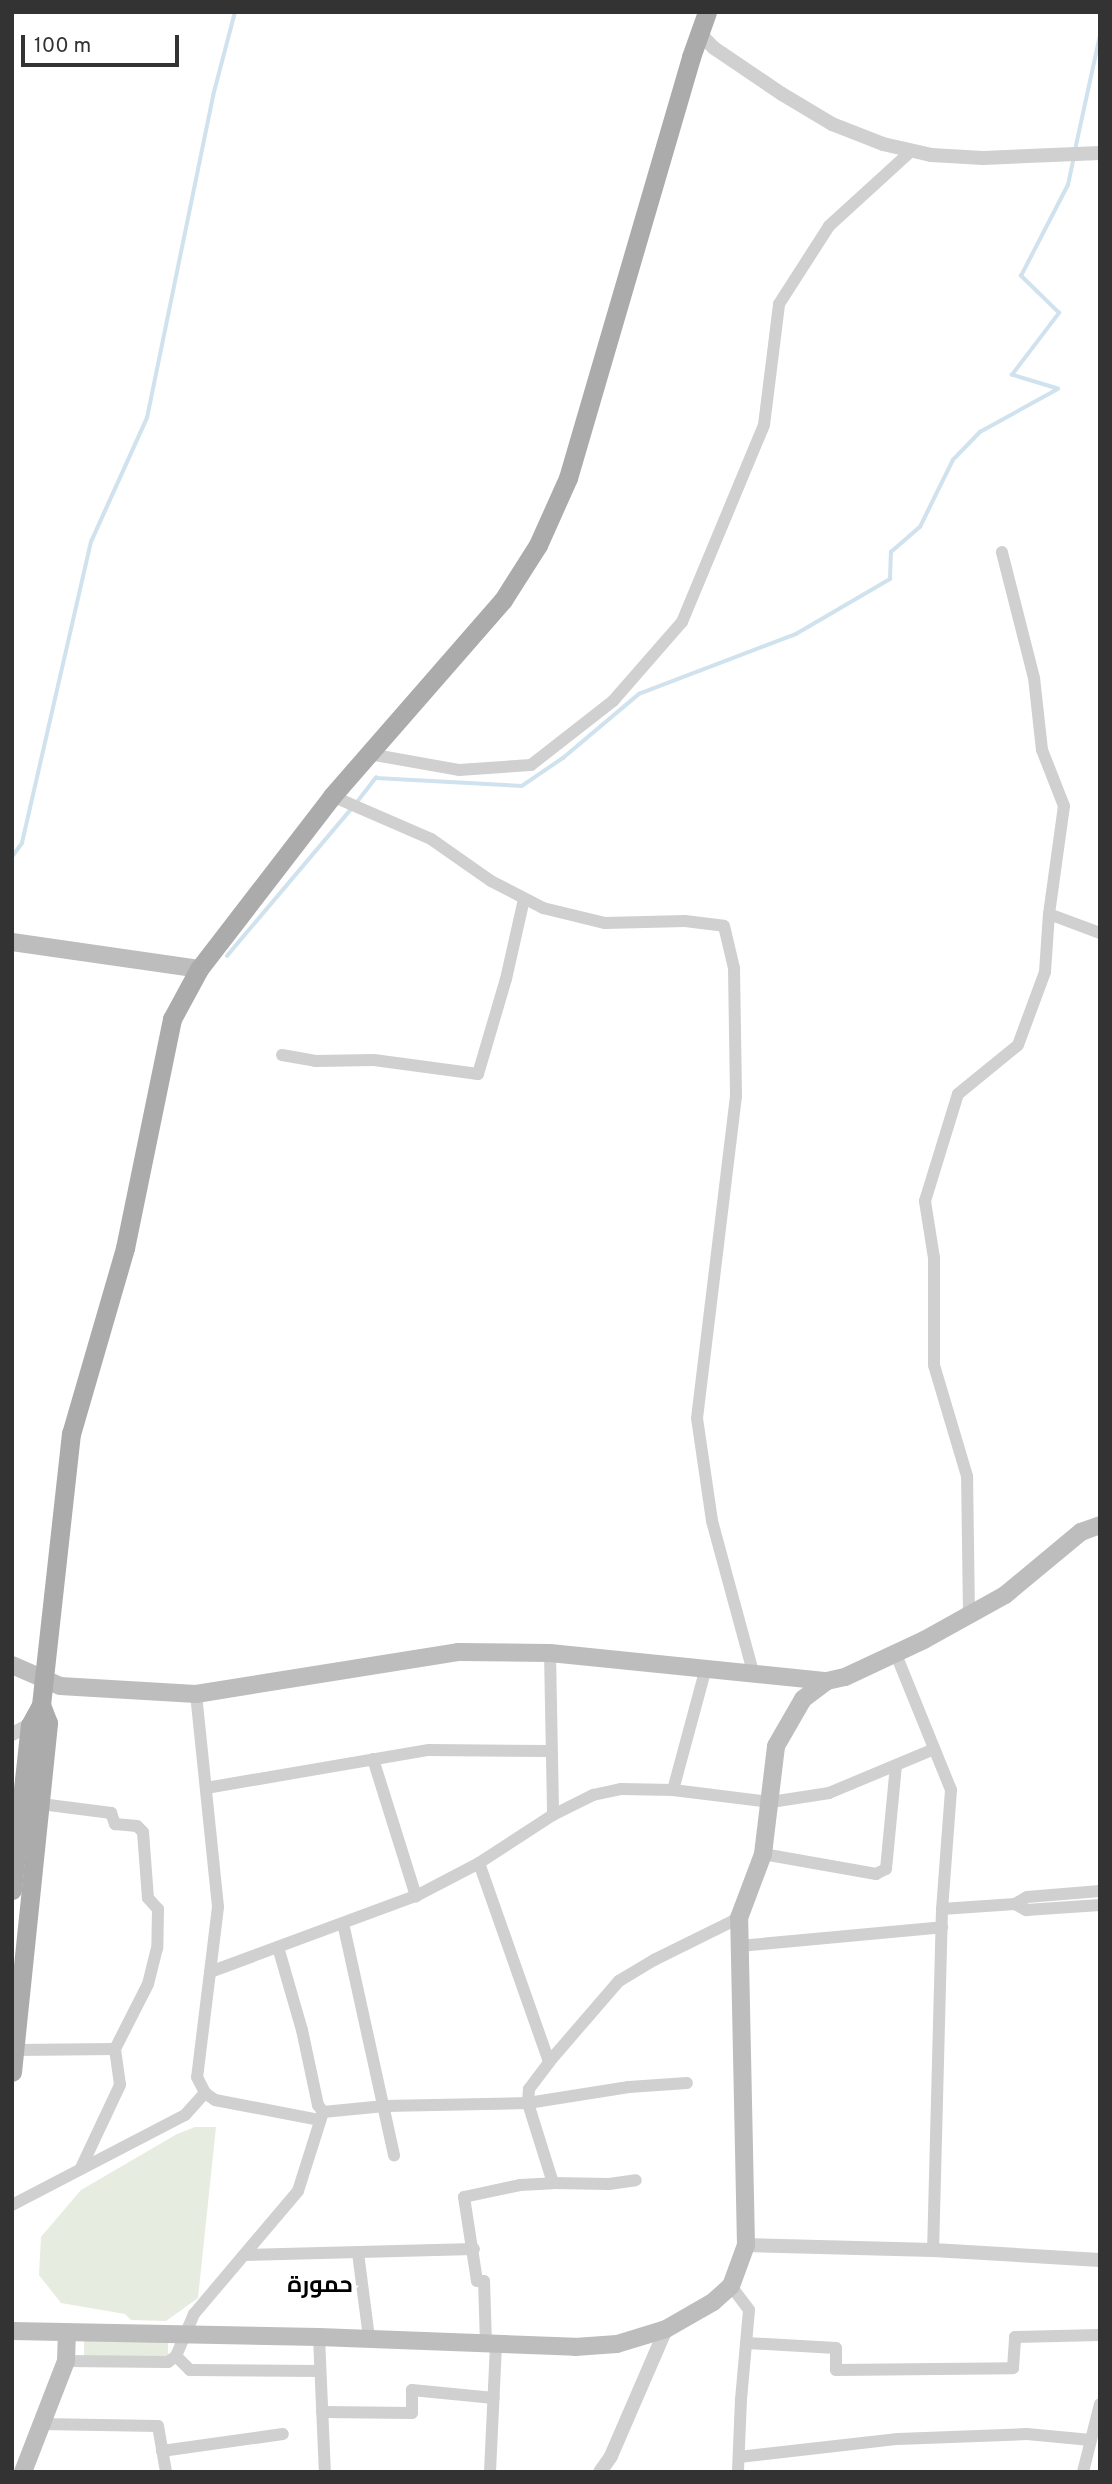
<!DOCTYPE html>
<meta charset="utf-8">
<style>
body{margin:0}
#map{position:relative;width:1112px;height:2484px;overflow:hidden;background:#fff;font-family:Overpass,Cairo,sans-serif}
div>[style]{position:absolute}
.green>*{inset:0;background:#e6ecdf;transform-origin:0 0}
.stream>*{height:3.5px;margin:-1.75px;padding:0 1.75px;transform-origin:1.75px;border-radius:1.75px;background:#cfe2ee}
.minor>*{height:12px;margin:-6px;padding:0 6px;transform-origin:6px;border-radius:6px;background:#d0d0d0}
.tertiary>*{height:14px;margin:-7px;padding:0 7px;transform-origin:7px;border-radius:7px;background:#d0d0d0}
.secondary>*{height:18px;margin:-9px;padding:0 9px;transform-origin:9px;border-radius:9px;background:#bdbdbd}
.primary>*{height:19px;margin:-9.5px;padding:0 9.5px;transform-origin:9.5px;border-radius:9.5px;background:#ababab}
span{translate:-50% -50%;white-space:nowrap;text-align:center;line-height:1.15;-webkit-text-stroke:7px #fff;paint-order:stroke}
.quarter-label{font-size:23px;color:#000;font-weight:700}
.frame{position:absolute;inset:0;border:14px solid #333;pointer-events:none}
.scale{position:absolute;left:21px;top:35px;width:158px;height:32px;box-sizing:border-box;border:4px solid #333;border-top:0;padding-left:9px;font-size:21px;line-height:24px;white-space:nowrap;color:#333;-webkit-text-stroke:5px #fff;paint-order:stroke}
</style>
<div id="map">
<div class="green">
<div style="clip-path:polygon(195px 2127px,216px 2127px,198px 2298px,166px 2321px,131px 2320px,125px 2314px,61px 2303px,39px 2275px,41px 2237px,81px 2190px,177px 2134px)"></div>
<div style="left:84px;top:2340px;width:84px;height:16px"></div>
</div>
<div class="stream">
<div style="left:1075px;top:150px;width:118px;rotate:-77.7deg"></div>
<div style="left:357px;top:802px;width:31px;rotate:-52deg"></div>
<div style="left:376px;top:778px;width:146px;rotate:3.1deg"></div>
<div style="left:522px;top:786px;width:50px;rotate:-34.3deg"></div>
<div style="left:563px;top:758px;width:99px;rotate:-40.1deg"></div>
<div style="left:639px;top:694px;width:168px;rotate:-20.9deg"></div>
<div style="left:796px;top:634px;width:109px;rotate:-30.3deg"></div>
<div style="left:890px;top:579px;width:27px;rotate:-88deg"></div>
<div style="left:891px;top:552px;width:38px;rotate:-41deg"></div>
<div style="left:920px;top:527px;width:75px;rotate:-63.8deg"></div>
<div style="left:953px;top:460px;width:39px;rotate:-46deg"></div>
<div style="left:980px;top:432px;width:89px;rotate:-28.9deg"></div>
<div style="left:1058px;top:389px;width:48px;rotate:-163.1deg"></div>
<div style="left:1012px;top:375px;width:78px;rotate:-52.8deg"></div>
<div style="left:1059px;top:313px;width:53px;rotate:-135.8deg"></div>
<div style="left:1021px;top:276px;width:102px;rotate:-62.7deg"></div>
<div style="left:1068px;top:185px;width:29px;rotate:-78deg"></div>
<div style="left:12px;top:857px;width:17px;rotate:-54deg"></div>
<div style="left:22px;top:843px;width:309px;rotate:-77.1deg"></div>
<div style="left:91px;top:542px;width:136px;rotate:-65.7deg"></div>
<div style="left:147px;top:418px;width:329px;rotate:-78.4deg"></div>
<div style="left:213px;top:96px;width:87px;rotate:-75.3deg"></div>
<div style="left:227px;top:956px;width:194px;rotate:-49.8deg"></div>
</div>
<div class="minor">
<div style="left:369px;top:754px;width:91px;rotate:10.1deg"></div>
<div style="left:459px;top:770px;width:72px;rotate:-4deg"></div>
<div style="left:531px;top:765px;width:104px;rotate:-38deg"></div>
<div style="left:613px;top:701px;width:105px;rotate:-48.9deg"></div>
<div style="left:682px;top:622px;width:213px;rotate:-67.4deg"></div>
<div style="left:764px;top:425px;width:122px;rotate:-82.9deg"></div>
<div style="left:779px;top:304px;width:93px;rotate:-57.3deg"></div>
<div style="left:829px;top:226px;width:110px;rotate:-42.4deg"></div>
<div style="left:332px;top:796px;width:108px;rotate:23.5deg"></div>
<div style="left:431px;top:839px;width:73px;rotate:35deg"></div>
<div style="left:491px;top:881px;width:59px;rotate:27.4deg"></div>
<div style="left:543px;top:908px;width:64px;rotate:13.6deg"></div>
<div style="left:605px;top:923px;width:80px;rotate:-1.4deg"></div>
<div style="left:685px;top:921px;width:39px;rotate:7deg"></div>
<div style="left:724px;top:926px;width:43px;rotate:76.6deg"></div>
<div style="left:734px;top:968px;width:128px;rotate:89.1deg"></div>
<div style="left:736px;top:1096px;width:324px;rotate:96.9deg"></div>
<div style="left:697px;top:1418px;width:104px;rotate:81.7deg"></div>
<div style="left:712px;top:1521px;width:156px;rotate:74.8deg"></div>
<div style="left:1049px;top:914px;width:54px;rotate:20.4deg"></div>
<div style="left:282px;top:1055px;width:34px;rotate:10deg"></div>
<div style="left:315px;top:1061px;width:59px;rotate:-1deg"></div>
<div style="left:374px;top:1060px;width:105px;rotate:7.7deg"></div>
<div style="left:478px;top:1074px;width:99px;rotate:-73.6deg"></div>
<div style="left:506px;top:979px;width:82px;rotate:-77.3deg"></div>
<div style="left:969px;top:1615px;width:139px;rotate:-90.8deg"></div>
<div style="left:967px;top:1476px;width:116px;rotate:-106.6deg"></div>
<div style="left:934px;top:1365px;width:107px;rotate:-90deg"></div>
<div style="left:934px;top:1258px;width:58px;rotate:-99deg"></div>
<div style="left:925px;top:1201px;width:112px;rotate:-72.9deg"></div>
<div style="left:958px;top:1094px;width:77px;rotate:-39.2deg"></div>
<div style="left:1018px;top:1045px;width:78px;rotate:-69.7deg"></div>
<div style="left:1045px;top:972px;width:58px;rotate:-86.1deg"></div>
<div style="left:1049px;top:914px;width:109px;rotate:-82.1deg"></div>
<div style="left:1064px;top:806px;width:60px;rotate:-111.4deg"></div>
<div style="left:1042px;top:750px;width:72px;rotate:-96.3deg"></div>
<div style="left:1034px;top:678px;width:130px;rotate:-104.3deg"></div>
<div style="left:895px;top:1652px;width:149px;rotate:67.9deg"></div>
<div style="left:951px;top:1790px;width:119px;rotate:94.3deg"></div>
<div style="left:942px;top:1909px;width:341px;rotate:91.5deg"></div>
<div style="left:550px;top:1653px;width:162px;rotate:88.9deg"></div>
<div style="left:196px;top:1694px;width:214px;rotate:84.1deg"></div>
<div style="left:218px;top:1907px;width:171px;rotate:97deg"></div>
<div style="left:197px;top:2077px;width:18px;rotate:63deg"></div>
<div style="left:205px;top:2093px;width:12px;rotate:35deg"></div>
<div style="left:215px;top:2100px;width:107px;rotate:10.8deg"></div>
<div style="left:373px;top:1759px;width:144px;rotate:72.6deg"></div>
<div style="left:206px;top:1788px;width:226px;rotate:-9.7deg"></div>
<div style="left:429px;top:1750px;width:121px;rotate:0.5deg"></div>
<div style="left:673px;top:1790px;width:126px;rotate:-74.9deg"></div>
<div style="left:41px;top:1804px;width:71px;rotate:7.3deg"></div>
<div style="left:111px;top:1813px;width:12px;rotate:70deg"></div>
<div style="left:115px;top:1824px;width:22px;rotate:5deg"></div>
<div style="left:137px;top:1826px;width:8px;rotate:45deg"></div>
<div style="left:143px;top:1832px;width:66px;rotate:85.7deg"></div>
<div style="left:148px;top:1898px;width:15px;rotate:48deg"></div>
<div style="left:158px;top:1909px;width:39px;rotate:91deg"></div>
<div style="left:157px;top:1948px;width:37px;rotate:104deg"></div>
<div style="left:148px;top:1984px;width:73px;rotate:116.9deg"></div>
<div style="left:115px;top:2049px;width:36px;rotate:82deg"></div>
<div style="left:120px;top:2085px;width:92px;rotate:115.2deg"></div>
<div style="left:763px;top:1854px;width:115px;rotate:10deg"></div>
<div style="left:876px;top:1874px;width:11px;rotate:-27deg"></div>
<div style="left:886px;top:1869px;width:104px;rotate:-84.5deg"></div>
<div style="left:479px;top:1863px;width:211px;rotate:70.6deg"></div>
<div style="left:1015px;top:1904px;width:14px;rotate:-30deg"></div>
<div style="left:1027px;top:1897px;width:73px;rotate:-4.7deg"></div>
<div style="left:942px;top:1909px;width:73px;rotate:-3.9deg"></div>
<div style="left:1015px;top:1904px;width:13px;rotate:29deg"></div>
<div style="left:1026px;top:1910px;width:74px;rotate:-3.9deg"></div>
<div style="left:343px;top:1923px;width:238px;rotate:77.6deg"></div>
<div style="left:739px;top:1946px;width:204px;rotate:-5.3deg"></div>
<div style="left:278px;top:1947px;width:86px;rotate:73.9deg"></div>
<div style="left:302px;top:2030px;width:77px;rotate:78deg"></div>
<div style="left:318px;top:2105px;width:9px;rotate:54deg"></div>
<div style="left:210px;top:1972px;width:220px;rotate:-20.3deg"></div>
<div style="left:416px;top:1896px;width:71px;rotate:-27.6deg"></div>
<div style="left:479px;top:1863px;width:88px;rotate:-33deg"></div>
<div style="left:553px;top:1815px;width:45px;rotate:-26.6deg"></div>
<div style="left:593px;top:1795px;width:29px;rotate:-12deg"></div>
<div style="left:621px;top:1789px;width:52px;rotate:1.1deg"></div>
<div style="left:673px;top:1790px;width:99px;rotate:7deg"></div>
<div style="left:771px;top:1802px;width:59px;rotate:-8.8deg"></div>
<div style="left:829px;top:1793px;width:114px;rotate:-22.7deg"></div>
<div style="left:15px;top:2050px;width:100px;rotate:-0.6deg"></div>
<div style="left:553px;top:2183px;width:56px;rotate:1deg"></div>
<div style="left:609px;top:2184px;width:27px;rotate:-8deg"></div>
<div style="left:12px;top:2205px;width:195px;rotate:-27.5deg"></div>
<div style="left:185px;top:2115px;width:30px;rotate:-48deg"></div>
<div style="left:358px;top:2253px;width:86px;rotate:82.6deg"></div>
<div style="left:244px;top:2255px;width:230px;rotate:-1.5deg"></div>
<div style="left:731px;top:2286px;width:30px;rotate:53deg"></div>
<div style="left:749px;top:2310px;width:89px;rotate:95.1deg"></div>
<div style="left:741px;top:2399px;width:73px;rotate:92.4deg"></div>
<div style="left:319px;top:2337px;width:135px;rotate:87.5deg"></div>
<div style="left:747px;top:2343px;width:89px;rotate:3.2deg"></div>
<div style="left:836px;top:2348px;width:22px;rotate:90deg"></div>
<div style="left:836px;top:2370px;width:177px;rotate:-0.6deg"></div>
<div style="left:1013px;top:2368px;width:31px;rotate:-86deg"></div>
<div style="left:1015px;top:2337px;width:85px;rotate:-1.3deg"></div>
<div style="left:486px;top:2344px;width:63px;rotate:-91.8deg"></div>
<div style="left:484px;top:2281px;width:7px;rotate:180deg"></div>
<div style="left:477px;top:2281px;width:85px;rotate:-98.8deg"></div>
<div style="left:464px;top:2197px;width:57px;rotate:-12.1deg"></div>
<div style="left:520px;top:2185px;width:33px;rotate:-3deg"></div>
<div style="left:553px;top:2183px;width:84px;rotate:-107.4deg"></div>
<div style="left:528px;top:2103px;width:102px;rotate:-9deg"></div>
<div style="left:629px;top:2087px;width:58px;rotate:-3.9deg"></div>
<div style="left:176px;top:2356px;width:20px;rotate:45deg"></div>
<div style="left:190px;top:2370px;width:130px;rotate:0.4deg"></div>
<div style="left:66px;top:2361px;width:102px;rotate:0.6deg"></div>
<div style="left:168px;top:2362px;width:10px;rotate:-37deg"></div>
<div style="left:176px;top:2356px;width:46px;rotate:-66.8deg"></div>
<div style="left:194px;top:2314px;width:161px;rotate:-49.8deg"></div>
<div style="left:298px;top:2191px;width:83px;rotate:-72.4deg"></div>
<div style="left:323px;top:2112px;width:62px;rotate:-5.5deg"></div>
<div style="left:385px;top:2106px;width:143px;rotate:-1.2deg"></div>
<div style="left:528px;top:2103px;width:14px;rotate:-86deg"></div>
<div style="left:529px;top:2089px;width:34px;rotate:-53deg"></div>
<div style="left:549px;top:2062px;width:107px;rotate:-49.2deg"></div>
<div style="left:619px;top:1981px;width:41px;rotate:-31deg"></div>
<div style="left:654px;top:1960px;width:95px;rotate:-26.3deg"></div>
<div style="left:322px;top:2412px;width:90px;rotate:0.6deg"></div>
<div style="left:412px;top:2413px;width:23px;rotate:-90deg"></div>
<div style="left:412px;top:2390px;width:82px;rotate:5.6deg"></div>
<div style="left:41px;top:2424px;width:117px;rotate:1deg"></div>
<div style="left:158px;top:2426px;width:47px;rotate:80.1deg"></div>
<div style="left:162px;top:2451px;width:122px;rotate:-8deg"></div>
<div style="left:739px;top:2457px;width:160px;rotate:-6.5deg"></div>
<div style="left:898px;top:2439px;width:129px;rotate:-2.2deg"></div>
<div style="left:1027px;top:2434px;width:64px;rotate:5.4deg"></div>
<div style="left:490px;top:2472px;width:127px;rotate:-87.3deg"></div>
<div style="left:1083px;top:2472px;width:70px;rotate:-76deg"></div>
</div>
<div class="tertiary">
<div style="left:699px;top:33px;width:21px;rotate:45deg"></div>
<div style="left:714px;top:48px;width:82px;rotate:34.1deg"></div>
<div style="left:782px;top:94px;width:58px;rotate:31deg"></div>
<div style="left:832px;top:124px;width:55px;rotate:21.4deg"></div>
<div style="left:883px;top:144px;width:49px;rotate:12.9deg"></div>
<div style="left:931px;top:155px;width:52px;rotate:3.3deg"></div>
<div style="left:983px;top:158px;width:117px;rotate:-2.4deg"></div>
<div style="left:12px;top:1734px;width:20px;rotate:-27deg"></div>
<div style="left:746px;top:2245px;width:187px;rotate:1.5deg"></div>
<div style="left:933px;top:2250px;width:167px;rotate:3.4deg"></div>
<div style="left:600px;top:2472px;width:19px;rotate:-55deg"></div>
<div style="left:611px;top:2456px;width:138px;rotate:-66.6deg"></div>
</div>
<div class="secondary">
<div style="left:12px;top:942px;width:189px;rotate:8.2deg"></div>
<div style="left:12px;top:1665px;width:52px;rotate:23.6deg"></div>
<div style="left:60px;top:1686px;width:136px;rotate:3.4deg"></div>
<div style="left:196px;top:1694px;width:265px;rotate:-9.1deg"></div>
<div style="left:458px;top:1652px;width:92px;rotate:0.6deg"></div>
<div style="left:550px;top:1653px;width:278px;rotate:5.8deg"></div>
<div style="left:827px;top:1681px;width:18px;rotate:-13deg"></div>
<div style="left:845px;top:1677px;width:87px;rotate:-25.1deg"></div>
<div style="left:924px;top:1640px;width:93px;rotate:-29.1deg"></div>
<div style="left:1005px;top:1595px;width:99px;rotate:-39.7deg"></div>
<div style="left:1081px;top:1532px;width:20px;rotate:-20deg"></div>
<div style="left:12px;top:2331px;width:307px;rotate:1.1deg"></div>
<div style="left:319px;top:2337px;width:256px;rotate:2.2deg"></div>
<div style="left:575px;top:2347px;width:42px;rotate:-4.1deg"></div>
<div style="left:617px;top:2344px;width:51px;rotate:-17deg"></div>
<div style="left:666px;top:2329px;width:54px;rotate:-29.9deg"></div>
<div style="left:713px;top:2302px;width:24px;rotate:-42deg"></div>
<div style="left:731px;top:2286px;width:44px;rotate:-69.9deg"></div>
<div style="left:746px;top:2245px;width:327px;rotate:-91.2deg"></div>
<div style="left:739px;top:1918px;width:68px;rotate:-69.4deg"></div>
<div style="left:763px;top:1854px;width:109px;rotate:-83.1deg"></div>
<div style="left:776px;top:1746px;width:54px;rotate:-60.1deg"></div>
<div style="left:803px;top:1699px;width:30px;rotate:-37deg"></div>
<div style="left:23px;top:2472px;width:119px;rotate:-68.8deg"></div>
<div style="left:66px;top:2361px;width:28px;rotate:-88deg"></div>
</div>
<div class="primary">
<div style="left:12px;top:1890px;width:166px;rotate:-83.8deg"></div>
<div style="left:30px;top:1725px;width:23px;rotate:-61deg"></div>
<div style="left:41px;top:1705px;width:273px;rotate:-83.7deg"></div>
<div style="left:71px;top:1434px;width:194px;rotate:-73.8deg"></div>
<div style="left:125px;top:1248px;width:234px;rotate:-78.4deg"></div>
<div style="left:172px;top:1019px;width:57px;rotate:-61.6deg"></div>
<div style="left:199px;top:969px;width:218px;rotate:-52.4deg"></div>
<div style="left:332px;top:796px;width:260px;rotate:-48.9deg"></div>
<div style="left:503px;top:600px;width:65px;rotate:-57.5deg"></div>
<div style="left:538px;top:545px;width:73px;rotate:-65.9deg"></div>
<div style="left:568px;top:478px;width:439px;rotate:-73.7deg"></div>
<div style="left:691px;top:57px;width:48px;rotate:-70.4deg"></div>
<div style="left:12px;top:2072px;width:351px;rotate:-84.1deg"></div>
<div style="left:48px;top:1723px;width:19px;rotate:-111deg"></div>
</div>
<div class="quarter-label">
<span style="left:320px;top:2287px">حمورة</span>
</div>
<div class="frame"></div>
<div class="scale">100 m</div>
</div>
